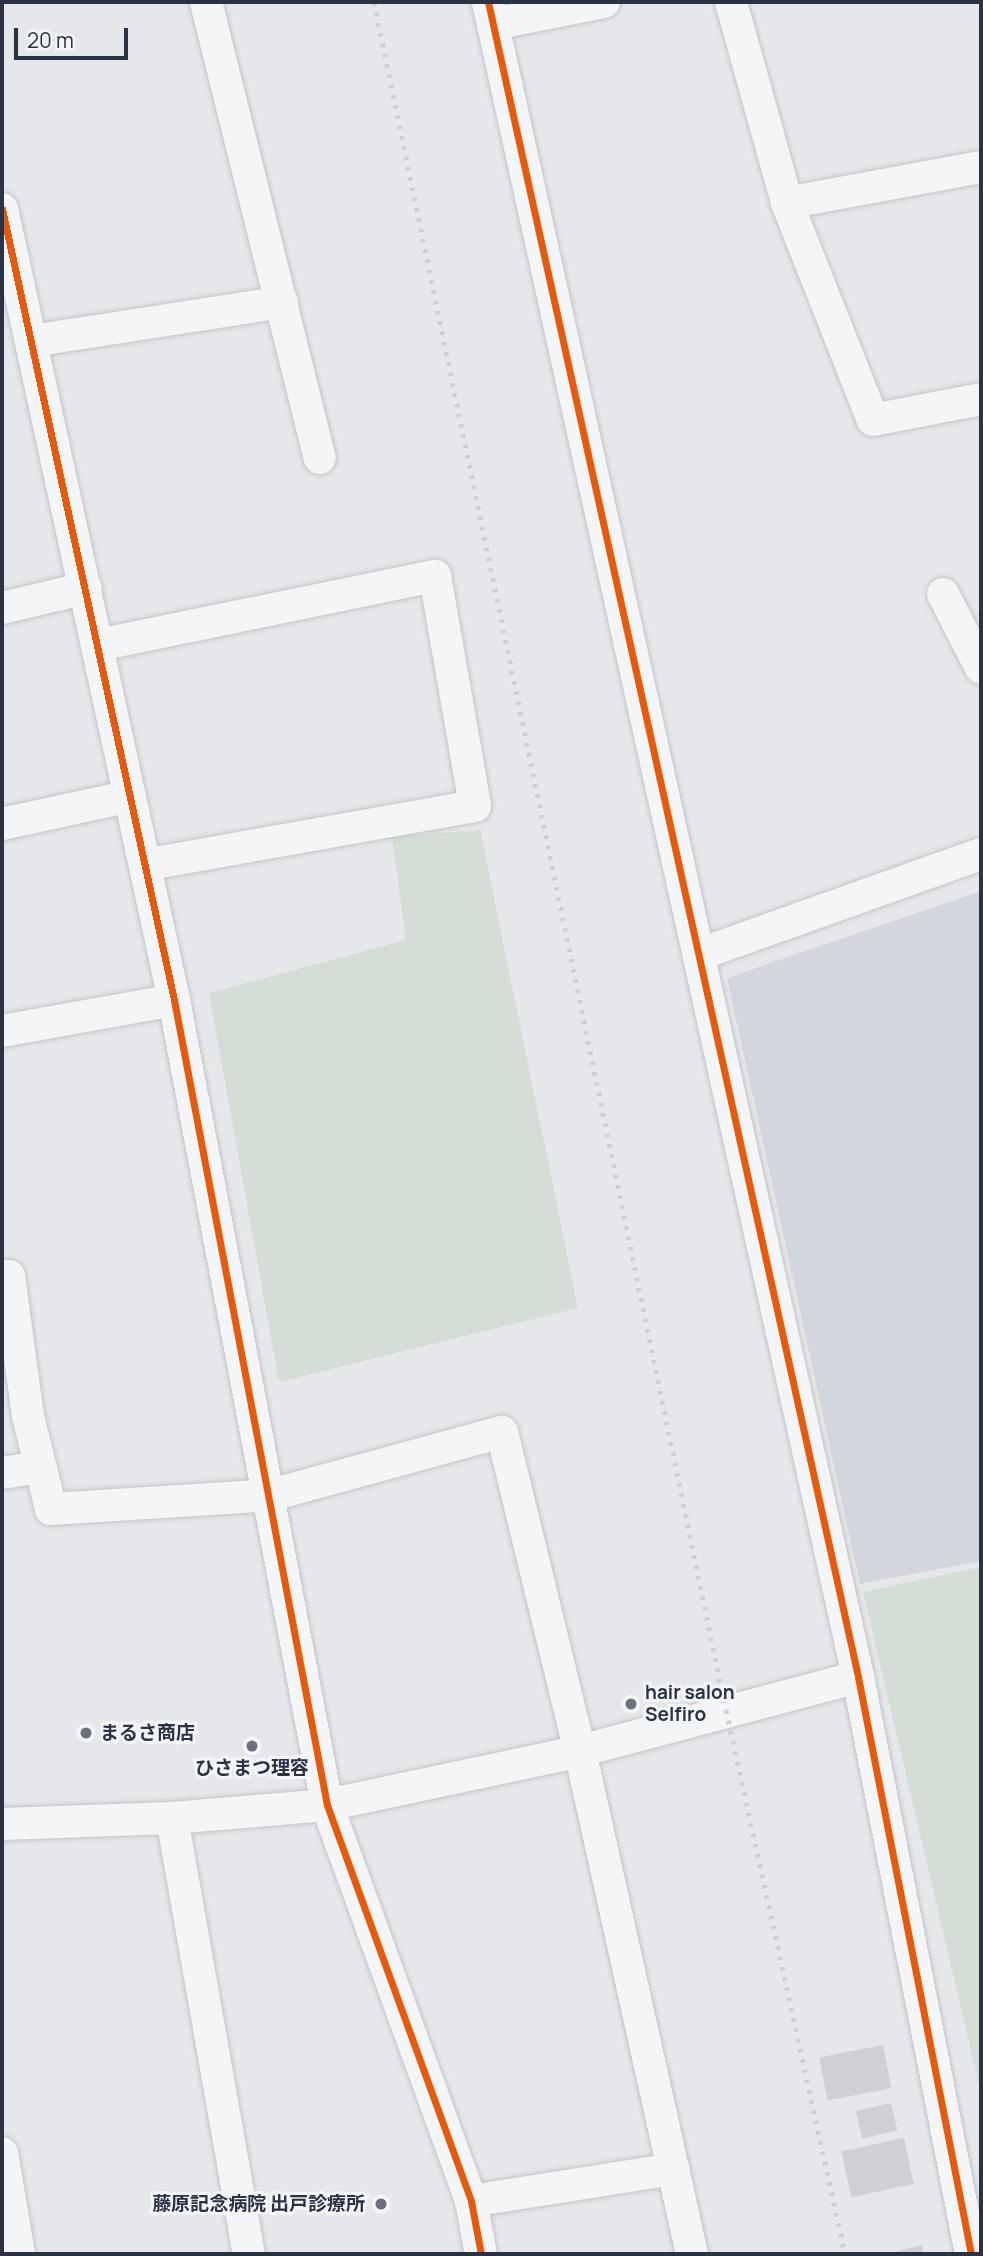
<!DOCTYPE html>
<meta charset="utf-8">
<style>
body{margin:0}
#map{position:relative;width:983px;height:2256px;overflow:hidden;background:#e5e7ea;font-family:Manrope,"Noto Sans JP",sans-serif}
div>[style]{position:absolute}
.built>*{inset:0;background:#d4d6dd}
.green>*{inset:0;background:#d4ddd6}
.building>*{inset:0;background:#cfd0d4;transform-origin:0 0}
.roads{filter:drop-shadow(0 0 2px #c3c5c8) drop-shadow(0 0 2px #c3c5c8)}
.street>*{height:32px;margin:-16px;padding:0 16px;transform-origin:16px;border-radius:16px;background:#f4f5f6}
.rail>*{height:5px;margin-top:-2.5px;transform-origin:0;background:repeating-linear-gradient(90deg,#cecfd1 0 3.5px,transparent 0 10.5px)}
.cycleway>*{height:7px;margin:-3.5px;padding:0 3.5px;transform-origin:3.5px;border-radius:3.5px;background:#e8590c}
.dots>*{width:19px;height:19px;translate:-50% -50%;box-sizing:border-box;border:4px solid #f3f5f8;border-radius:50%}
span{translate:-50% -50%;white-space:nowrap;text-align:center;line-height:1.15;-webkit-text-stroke:6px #f3f5f8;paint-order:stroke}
.poi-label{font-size:19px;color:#2b3243;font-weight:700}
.left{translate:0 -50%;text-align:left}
.right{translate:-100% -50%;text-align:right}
.frame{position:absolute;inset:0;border:4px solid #2b3243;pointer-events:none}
.scale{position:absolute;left:14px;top:28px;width:114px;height:32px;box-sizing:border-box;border:4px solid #2b3243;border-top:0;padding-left:9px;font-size:21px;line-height:24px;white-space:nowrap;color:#2b3243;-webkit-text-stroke:5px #f3f5f8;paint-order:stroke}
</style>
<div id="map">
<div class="built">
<div style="clip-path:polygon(981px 891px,981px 1561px,860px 1584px,727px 978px)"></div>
</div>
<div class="green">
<div style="clip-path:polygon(480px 830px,578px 1308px,279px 1382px,209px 993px,406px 940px,392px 837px)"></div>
<div style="clip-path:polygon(981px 1567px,981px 2093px,863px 1592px)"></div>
</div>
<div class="building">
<div style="left:883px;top:2045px;width:44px;height:65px;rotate:79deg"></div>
<div style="left:891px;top:2103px;width:28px;height:36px;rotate:77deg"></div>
<div style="left:904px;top:2138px;width:47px;height:64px;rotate:78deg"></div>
<div style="clip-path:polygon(922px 2245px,923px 2254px,891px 2254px,891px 2253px)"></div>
</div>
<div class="roads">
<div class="street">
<div style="left:206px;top:2px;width:470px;rotate:76deg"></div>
<div style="left:488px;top:2px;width:1715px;rotate:77.54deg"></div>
<div style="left:858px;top:1677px;width:588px;rotate:78.92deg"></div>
<div style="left:731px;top:2px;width:209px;rotate:74.4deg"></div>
<div style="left:493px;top:24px;width:113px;rotate:-11.2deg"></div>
<div style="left:981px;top:167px;width:197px;rotate:169.5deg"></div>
<div style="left:787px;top:203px;width:233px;rotate:68.4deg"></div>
<div style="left:873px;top:420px;width:110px;rotate:-11deg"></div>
<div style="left:2px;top:209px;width:809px;rotate:77.73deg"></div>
<div style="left:174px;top:1000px;width:819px;rotate:79.24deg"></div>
<div style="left:327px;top:1805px;width:421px;rotate:70deg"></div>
<div style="left:471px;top:2201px;width:54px;rotate:79.3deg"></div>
<div style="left:31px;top:341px;width:254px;rotate:-8.8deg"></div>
<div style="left:943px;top:594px;width:83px;rotate:62.8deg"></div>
<div style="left:2px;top:608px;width:86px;rotate:-13.4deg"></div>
<div style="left:98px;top:645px;width:344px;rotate:-11.6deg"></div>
<div style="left:435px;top:576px;width:233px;rotate:80.1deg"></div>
<div style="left:475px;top:806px;width:335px;rotate:169.9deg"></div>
<div style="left:2px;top:824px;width:131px;rotate:-12.3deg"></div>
<div style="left:700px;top:954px;width:298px;rotate:-19.6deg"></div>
<div style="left:2px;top:1031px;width:175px;rotate:-10.2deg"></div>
<div style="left:2px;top:1276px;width:7px"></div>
<div style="left:9px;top:1276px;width:141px;rotate:82.3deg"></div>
<div style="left:28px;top:1416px;width:96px;rotate:76.1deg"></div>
<div style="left:51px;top:1509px;width:220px;rotate:-3.6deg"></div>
<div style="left:271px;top:1495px;width:239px;rotate:-15.3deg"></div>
<div style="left:502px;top:1432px;width:328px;rotate:76.3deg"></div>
<div style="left:580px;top:1751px;width:515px;rotate:77.45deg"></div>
<div style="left:2px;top:1473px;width:39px;rotate:-9deg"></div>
<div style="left:172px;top:1818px;width:443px;rotate:80deg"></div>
<div style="left:2px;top:1824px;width:170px;rotate:-2deg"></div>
<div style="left:172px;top:1818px;width:156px;rotate:-4.8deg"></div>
<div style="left:327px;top:1805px;width:259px;rotate:-12deg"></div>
<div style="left:580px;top:1751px;width:288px;rotate:-14.9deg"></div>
<div style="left:2px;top:2153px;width:102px;rotate:80.4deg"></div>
<div style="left:471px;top:2201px;width:205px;rotate:-9deg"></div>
</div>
</div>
<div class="rail">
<div style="left:374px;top:2px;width:1744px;rotate:78.36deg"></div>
<div style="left:726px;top:1710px;width:557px;rotate:77.66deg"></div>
</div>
<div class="cycleway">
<div style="left:488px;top:2px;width:1715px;rotate:77.54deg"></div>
<div style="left:858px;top:1677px;width:588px;rotate:78.92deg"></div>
<div style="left:2px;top:209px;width:809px;rotate:77.73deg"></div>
<div style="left:174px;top:1000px;width:819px;rotate:79.24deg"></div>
<div style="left:327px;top:1805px;width:421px;rotate:70deg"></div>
<div style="left:471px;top:2201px;width:54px;rotate:79.3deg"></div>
</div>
<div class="dots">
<div style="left:631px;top:1704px;background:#6c717d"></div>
<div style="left:86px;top:1733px;background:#6c717d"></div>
<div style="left:252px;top:1746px;background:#6c717d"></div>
<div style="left:381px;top:2204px;background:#6c717d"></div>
</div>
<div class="poi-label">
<span class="left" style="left:645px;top:1704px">hair salon<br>Selfiro</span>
<span class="left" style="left:100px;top:1733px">まるさ商店</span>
<span style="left:252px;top:1768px">ひさまつ理容</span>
<span class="right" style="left:365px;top:2204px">藤原記念病院 出戸診療所</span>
</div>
<div class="frame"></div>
<div class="scale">20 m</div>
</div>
